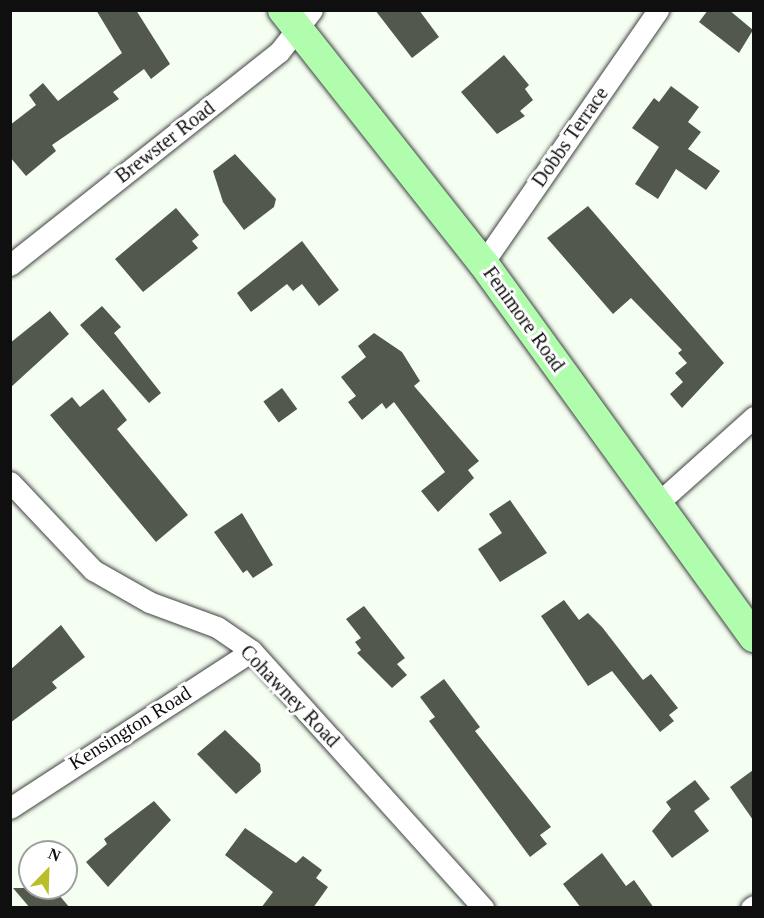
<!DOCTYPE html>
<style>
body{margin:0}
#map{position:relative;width:764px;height:918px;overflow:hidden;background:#f4fff2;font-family:"Times New Roman",serif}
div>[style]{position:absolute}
.building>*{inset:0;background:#52584c;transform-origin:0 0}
.roads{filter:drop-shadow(0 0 2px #424242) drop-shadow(0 0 2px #424242)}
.minor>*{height:21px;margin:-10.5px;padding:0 10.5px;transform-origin:10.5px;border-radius:10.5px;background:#fff}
.secondary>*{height:30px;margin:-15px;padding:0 15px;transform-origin:15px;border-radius:15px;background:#b1fdae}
span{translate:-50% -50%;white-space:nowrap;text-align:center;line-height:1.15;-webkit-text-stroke:6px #fff;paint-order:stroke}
.street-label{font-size:20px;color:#0f0f0f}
.frame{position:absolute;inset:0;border:12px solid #0f0f0f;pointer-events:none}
.north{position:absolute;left:18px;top:840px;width:60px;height:60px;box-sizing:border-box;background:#fff;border:2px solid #9f9f9f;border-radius:50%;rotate:23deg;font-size:16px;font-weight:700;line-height:24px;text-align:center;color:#0f0f0f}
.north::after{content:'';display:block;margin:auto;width:21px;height:27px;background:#babe29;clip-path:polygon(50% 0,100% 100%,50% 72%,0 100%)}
</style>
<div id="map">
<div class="building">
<div style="clip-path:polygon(96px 10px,136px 10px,170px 64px,151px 79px,144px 69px,113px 92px,119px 99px,52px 145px,56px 151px,26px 176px,10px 157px,10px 125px,36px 105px,29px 95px,43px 83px,58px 101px,122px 53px)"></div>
<div style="clip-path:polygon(375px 10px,419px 10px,439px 37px,412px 58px)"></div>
<div style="clip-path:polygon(708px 10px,729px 10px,753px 30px,739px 53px,699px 22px)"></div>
<div style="clip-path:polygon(504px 55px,529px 85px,525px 89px,533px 100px,520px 111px,525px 116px,497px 134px,461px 92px)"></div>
<div style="clip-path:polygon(671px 86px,699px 107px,688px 122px,701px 132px,688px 149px,720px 171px,706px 190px,676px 169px,658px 199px,635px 184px,659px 147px,632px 128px,654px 98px,659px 102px)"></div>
<div style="clip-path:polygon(235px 154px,276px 199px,274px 207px,244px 230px,223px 202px,213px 171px)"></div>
<div style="clip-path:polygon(588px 206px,724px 363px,682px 408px,670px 394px,683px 382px,675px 373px,687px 363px,678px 353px,682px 350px,631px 298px,613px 314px,547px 238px)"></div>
<div style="clip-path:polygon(176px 208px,199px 235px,192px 241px,198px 248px,143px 292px,115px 259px)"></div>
<div style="clip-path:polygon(302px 241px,339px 290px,319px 306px,302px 284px,293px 291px,287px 284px,251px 312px,237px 293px)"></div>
<div style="clip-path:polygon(102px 306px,121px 327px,114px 333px,161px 393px,149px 403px,80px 325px)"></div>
<div style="clip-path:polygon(50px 311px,69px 334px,10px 388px,10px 343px)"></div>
<div style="clip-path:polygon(374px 333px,402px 352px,420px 381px,414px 386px,479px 461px,468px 470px,474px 478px,438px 512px,421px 491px,445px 472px,394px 402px,386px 409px,382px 403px,362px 420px,348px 402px,356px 396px,341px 377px,366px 357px,358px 346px)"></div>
<div style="left:282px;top:388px;width:26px;height:23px;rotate:54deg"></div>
<div style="clip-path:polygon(103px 389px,127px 420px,117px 429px,188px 515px,156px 542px,50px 415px,72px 397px,80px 407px)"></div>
<div style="clip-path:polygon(510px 500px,547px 553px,500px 582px,478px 549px,502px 533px,489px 514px)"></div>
<div style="clip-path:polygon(242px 513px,273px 565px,253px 578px,247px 570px,243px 573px,214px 532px)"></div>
<div style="clip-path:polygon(564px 600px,579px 620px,588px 613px,602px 627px,643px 680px,651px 674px,678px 708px,669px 715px,674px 721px,660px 732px,612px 671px,588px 686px,541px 616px)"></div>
<div style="clip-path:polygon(364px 606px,405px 658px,397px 664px,407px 675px,392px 688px,357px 653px,361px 650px,355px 642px,361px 638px,346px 619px)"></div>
<div style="clip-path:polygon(61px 625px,85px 657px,52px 682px,57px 688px,10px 723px,10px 670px)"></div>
<div style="clip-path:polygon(444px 679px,480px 727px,475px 731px,551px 827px,540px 835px,547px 844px,530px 857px,429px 721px,435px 717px,420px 697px)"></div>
<div style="clip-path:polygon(225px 730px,260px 764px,261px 772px,236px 794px,197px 754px)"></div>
<div style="clip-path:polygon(753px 770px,753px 820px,730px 787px)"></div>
<div style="clip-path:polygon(695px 780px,710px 799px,694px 811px,709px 831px,672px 858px,652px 831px,671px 809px,666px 802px)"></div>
<div style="clip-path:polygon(154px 801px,171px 820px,108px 887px,86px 862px,107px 844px,104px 839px)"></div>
<div style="clip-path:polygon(245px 828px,296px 863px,303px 856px,322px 870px,316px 878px,328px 887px,313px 908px,261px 908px,273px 892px,225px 855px)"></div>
<div style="clip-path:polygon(602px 853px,626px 886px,634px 880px,654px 908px,581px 908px,563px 884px)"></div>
<div style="clip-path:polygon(13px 888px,53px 888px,70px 908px,30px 908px)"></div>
</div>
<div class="roads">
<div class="minor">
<div style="left:483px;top:263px;width:308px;rotate:-55.3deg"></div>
<div style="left:10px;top:265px;width:343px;rotate:-38.4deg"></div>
<div style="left:279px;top:52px;width:53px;rotate:-51.8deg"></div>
<div style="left:10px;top:482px;width:121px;rotate:46.7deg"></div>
<div style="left:93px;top:570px;width:64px;rotate:29.7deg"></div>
<div style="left:149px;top:602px;width:72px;rotate:20.2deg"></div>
<div style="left:217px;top:627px;width:42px;rotate:34.4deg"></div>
<div style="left:252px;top:651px;width:346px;rotate:48deg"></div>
<div style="left:658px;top:503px;width:129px;rotate:-41.9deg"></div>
<div style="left:10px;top:808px;width:288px;rotate:-33deg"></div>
<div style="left:751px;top:908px;width:4px;rotate:-34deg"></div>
</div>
<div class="secondary">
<div style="left:283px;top:10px;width:323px;rotate:51.7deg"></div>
<div style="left:483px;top:263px;width:462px;rotate:54.1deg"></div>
</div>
</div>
<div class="street-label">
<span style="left:570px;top:137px;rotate:-55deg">Dobbs Terrace</span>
<span style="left:165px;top:142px;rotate:-38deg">Brewster Road</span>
<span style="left:524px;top:319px;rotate:54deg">Fenimore Road</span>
<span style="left:290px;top:696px;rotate:46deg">Cohawney Road</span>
<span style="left:130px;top:728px;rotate:-32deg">Kensington Road</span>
</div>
<div class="frame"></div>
<div class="north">N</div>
</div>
